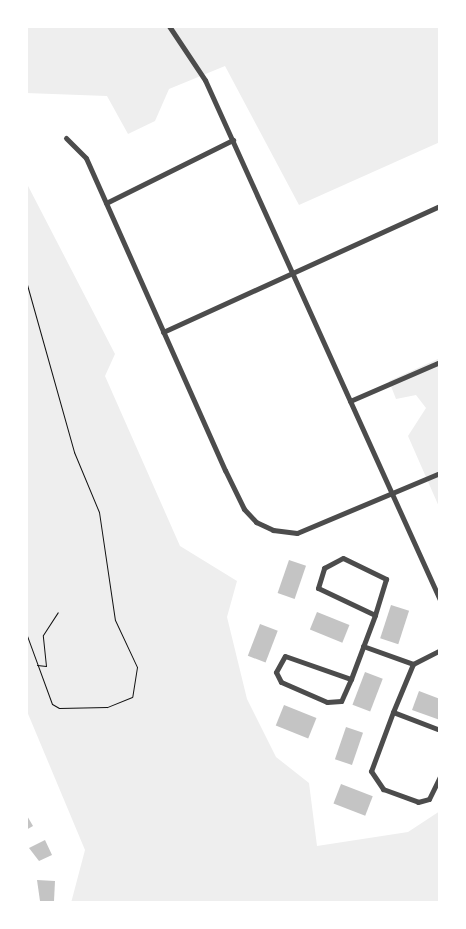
<!DOCTYPE html>
<style>
body{margin:0}
#map{position:relative;width:466px;height:929px;overflow:hidden;background:#fff;font-family:Ubuntu,sans-serif}
div>[style]{position:absolute}
.green>*{inset:0;background:#eee}
.building>*{inset:0;background:#c4c4c4;transform-origin:0 0}
.path>*{height:1px;margin:-0.5px;padding:0 0.5px;transform-origin:0.5px;border-radius:0.5px;background:#111}
.minor>*{height:5px;margin:-2.5px;padding:0 2.5px;transform-origin:2.5px;border-radius:2.5px;background:#4c4c4c}
span{translate:-50% -50%;white-space:nowrap;text-align:center;line-height:1.15;-webkit-text-stroke:4px #fff;paint-order:stroke}
.frame{position:absolute;inset:0;border:28px solid #fff;pointer-events:none}
</style>
<div id="map">
<div class="green">
<div style="clip-path:polygon(26px 26px,440px 26px,440px 142px,299px 205px,225px 66px,169px 89px,155px 121px,128px 134px,107px 96px,26px 93px)"></div>
<div style="clip-path:polygon(26px 182px,115px 354px,105px 376px,180px 546px,237px 581px,227px 617px,247px 699px,276px 757px,309px 783px,317px 846px,408px 832px,440px 811px,440px 903px,71px 903px,85px 850px,26px 709px)"></div>
<div style="clip-path:polygon(440px 358px,440px 509px,408px 436px,426px 408px,416px 395px,396px 399px,389px 381px)"></div>
</div>
<div class="building">
<div style="left:289px;top:560px;width:18px;height:35px;rotate:19deg"></div>
<div style="left:391px;top:605px;width:19px;height:35px;rotate:18deg"></div>
<div style="left:317px;top:612px;width:35px;height:19px;rotate:22deg"></div>
<div style="left:260px;top:624px;width:19px;height:34px;rotate:21deg"></div>
<div style="left:365px;top:672px;width:19px;height:35px;rotate:21deg"></div>
<div style="clip-path:polygon(419px 691px,440px 699px,440px 720px,412px 710px)"></div>
<div style="left:284px;top:705px;width:35px;height:22px;rotate:22deg"></div>
<div style="left:346px;top:727px;width:18px;height:34px;rotate:19deg"></div>
<div style="left:341px;top:784px;width:34px;height:21px;rotate:21deg"></div>
<div style="clip-path:polygon(26px 814px,33px 826px,26px 830px)"></div>
<div style="clip-path:polygon(45px 840px,52px 855px,39px 861px,29px 848px)"></div>
<div style="clip-path:polygon(37px 880px,55px 881px,54px 901px,40px 901px)"></div>
</div>
<div class="path">
<div style="left:26px;top:281px;width:178px;rotate:74.3deg"></div>
<div style="left:74px;top:452px;width:65px;rotate:67.4deg"></div>
<div style="left:99px;top:512px;width:109px;rotate:81.6deg"></div>
<div style="left:115px;top:620px;width:52px;rotate:64.9deg"></div>
<div style="left:137px;top:667px;width:30px;rotate:99deg"></div>
<div style="left:132px;top:697px;width:27px;rotate:158deg"></div>
<div style="left:107px;top:707px;width:48px;rotate:178.8deg"></div>
<div style="left:59px;top:708px;width:8px;rotate:-150deg"></div>
<div style="left:52px;top:704px;width:76px;rotate:-110.1deg"></div>
<div style="left:37px;top:665px;width:9px;rotate:6deg"></div>
<div style="left:46px;top:666px;width:31px;rotate:-96deg"></div>
<div style="left:43px;top:635px;width:27px;rotate:-57deg"></div>
</div>
<div class="minor">
<div style="left:169px;top:26px;width:65px;rotate:56.3deg"></div>
<div style="left:205px;top:80px;width:571px;rotate:65.68deg"></div>
<div style="left:66px;top:138px;width:28px;rotate:45deg"></div>
<div style="left:86px;top:158px;width:342px;rotate:66deg"></div>
<div style="left:225px;top:470px;width:43px;rotate:64deg"></div>
<div style="left:244px;top:509px;width:18px;rotate:47deg"></div>
<div style="left:256px;top:522px;width:19px;rotate:25deg"></div>
<div style="left:273px;top:530px;width:24px;rotate:7deg"></div>
<div style="left:297px;top:533px;width:155px;rotate:-22.8deg"></div>
<div style="left:106px;top:203px;width:142px;rotate:-26.4deg"></div>
<div style="left:163px;top:332px;width:304px;rotate:-24.5deg"></div>
<div style="left:350px;top:401px;width:98px;rotate:-23.4deg"></div>
<div style="left:343px;top:558px;width:48px;rotate:26deg"></div>
<div style="left:386px;top:579px;width:38px;rotate:107deg"></div>
<div style="left:375px;top:615px;width:63px;rotate:-154.7deg"></div>
<div style="left:318px;top:588px;width:21px;rotate:-73deg"></div>
<div style="left:324px;top:568px;width:21px;rotate:-28deg"></div>
<div style="left:363px;top:646px;width:53px;rotate:19.8deg"></div>
<div style="left:413px;top:664px;width:30px;rotate:-27deg"></div>
<div style="left:285px;top:656px;width:70px;rotate:19.2deg"></div>
<div style="left:351px;top:679px;width:24px;rotate:114deg"></div>
<div style="left:341px;top:701px;width:14px;rotate:176deg"></div>
<div style="left:327px;top:702px;width:50px;rotate:-156.5deg"></div>
<div style="left:281px;top:682px;width:11px;rotate:-117deg"></div>
<div style="left:276px;top:672px;width:18px;rotate:-61deg"></div>
<div style="left:351px;top:679px;width:68px;rotate:-69.4deg"></div>
<div style="left:393px;top:712px;width:52px;rotate:-67.4deg"></div>
<div style="left:440px;top:730px;width:50px;rotate:-159deg"></div>
<div style="left:393px;top:712px;width:63px;rotate:110.4deg"></div>
<div style="left:371px;top:771px;width:22px;rotate:56deg"></div>
<div style="left:383px;top:789px;width:37px;rotate:20deg"></div>
<div style="left:418px;top:802px;width:11px;rotate:-15deg"></div>
<div style="left:429px;top:799px;width:25px;rotate:-64deg"></div>
</div>
<div class="frame"></div>
</div>
